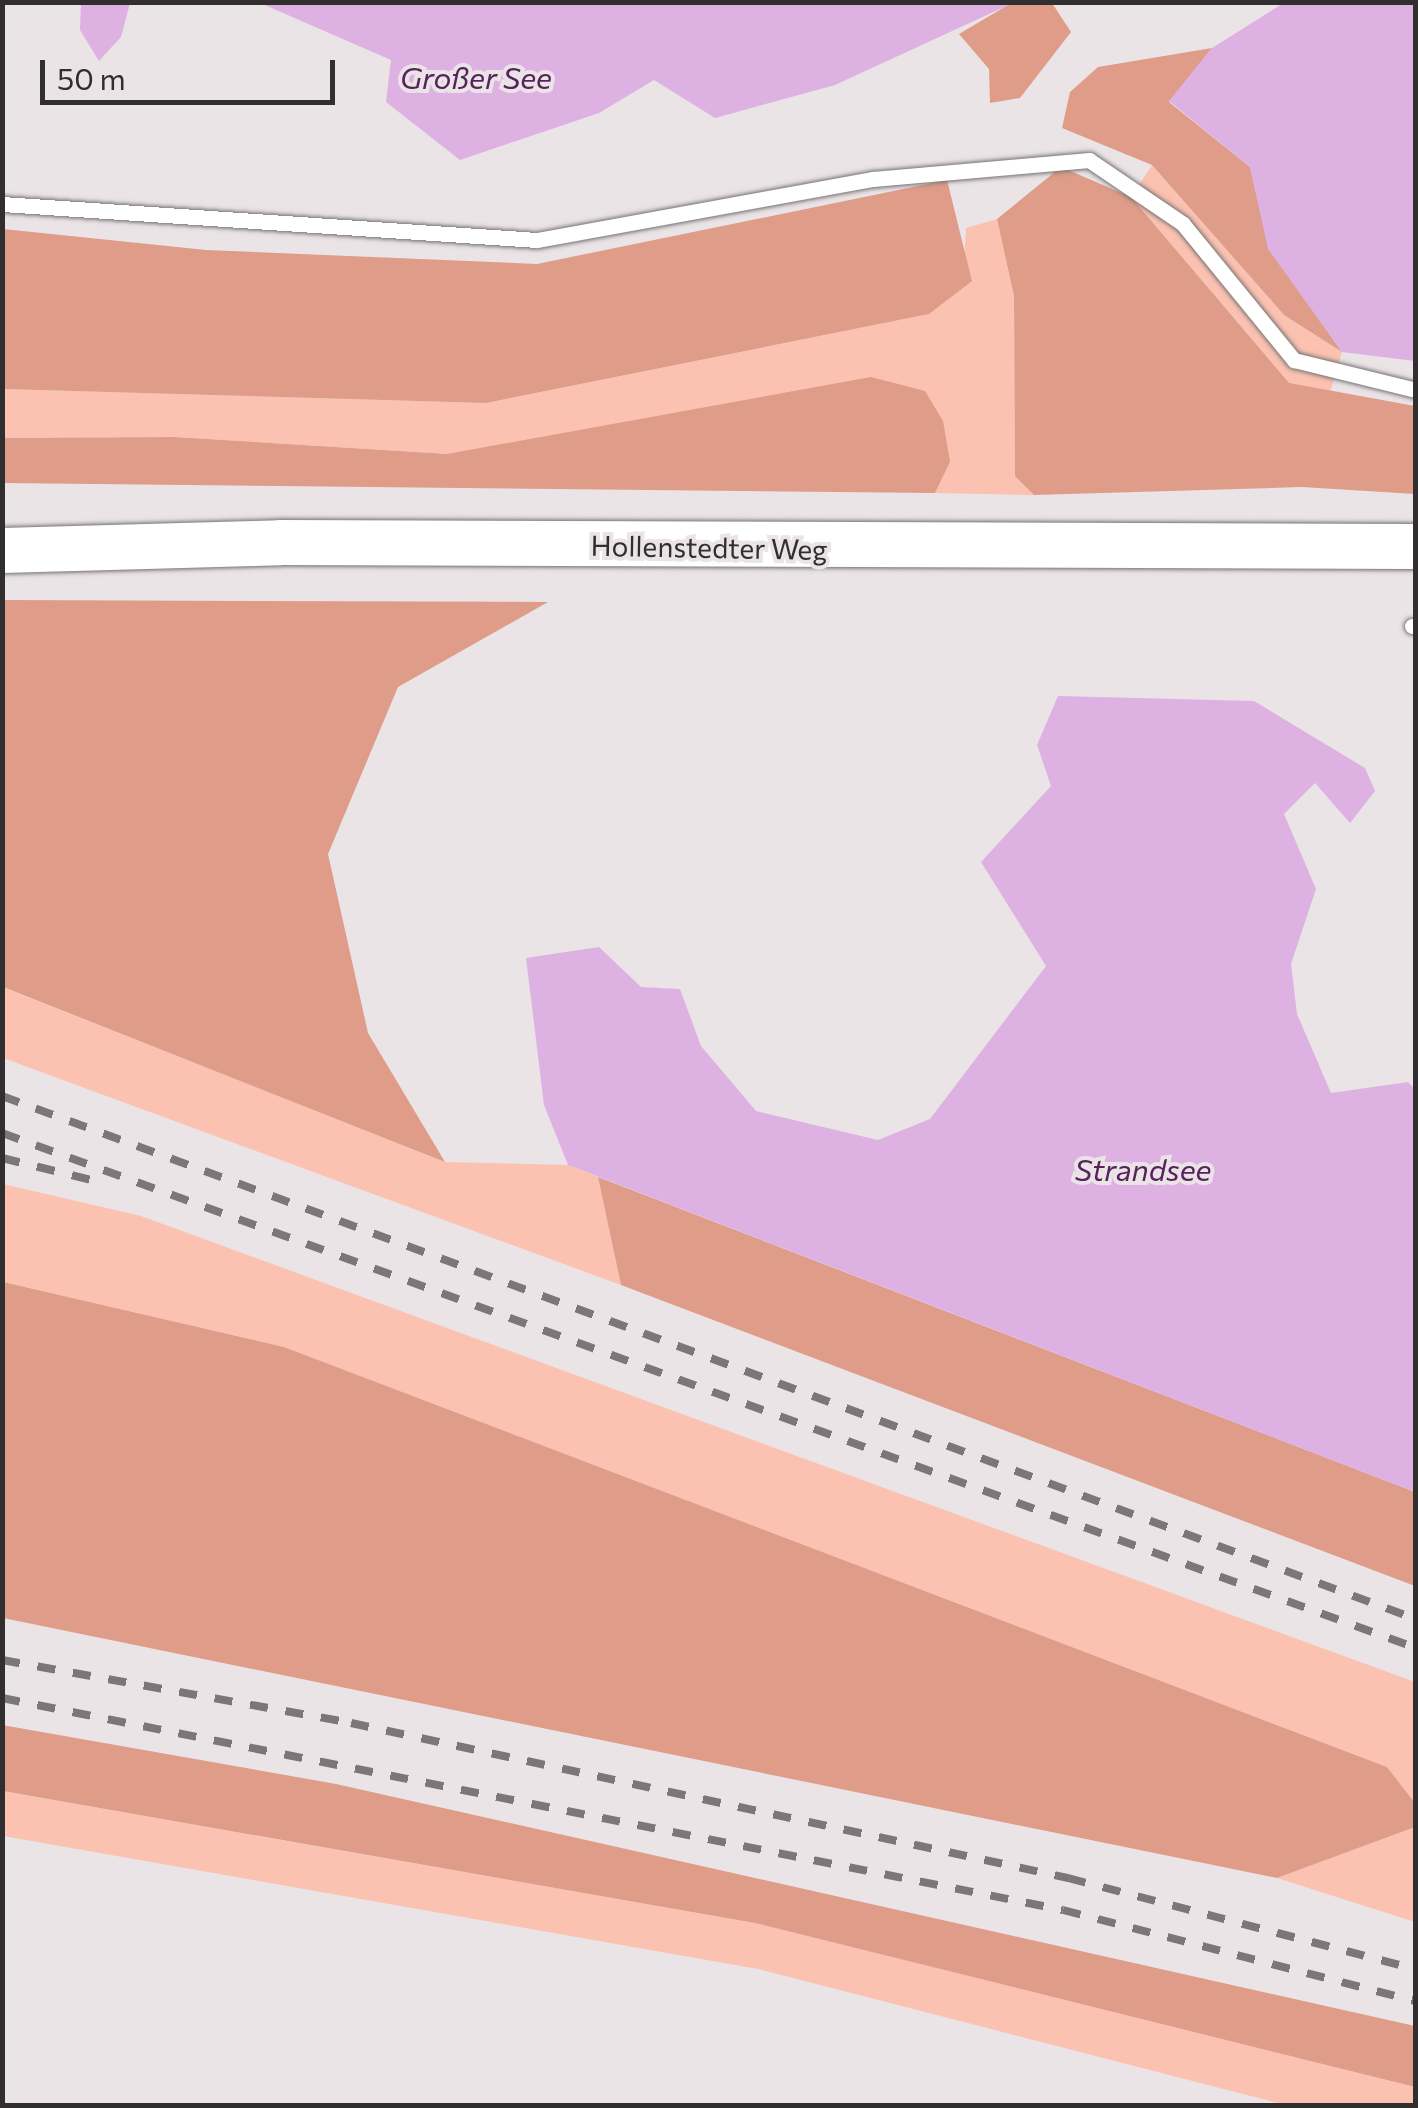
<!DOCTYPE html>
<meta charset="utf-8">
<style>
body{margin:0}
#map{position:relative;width:1418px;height:2108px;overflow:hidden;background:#eae4e6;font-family:Commissioner,sans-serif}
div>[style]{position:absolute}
.green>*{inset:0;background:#fbc2b1}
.forest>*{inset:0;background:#de9c89}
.water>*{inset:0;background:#deb1e3}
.roads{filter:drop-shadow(0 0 2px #787374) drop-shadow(0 0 2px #787374)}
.lane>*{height:15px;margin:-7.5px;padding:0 7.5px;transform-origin:7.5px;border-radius:7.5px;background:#fff}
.secondary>*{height:45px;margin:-22.5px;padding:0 22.5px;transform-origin:22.5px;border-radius:22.5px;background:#fff}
.rail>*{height:8px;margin-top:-4px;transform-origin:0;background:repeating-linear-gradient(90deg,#7b7778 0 18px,transparent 0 36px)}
span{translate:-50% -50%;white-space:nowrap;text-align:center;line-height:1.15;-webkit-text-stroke:8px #eae4e6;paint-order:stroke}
.street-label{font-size:28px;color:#302e2e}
.water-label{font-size:30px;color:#57225e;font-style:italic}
.frame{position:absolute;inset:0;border:5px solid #302e2e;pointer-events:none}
.scale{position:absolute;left:40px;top:60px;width:295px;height:45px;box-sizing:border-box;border:5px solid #302e2e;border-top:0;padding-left:12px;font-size:30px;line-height:35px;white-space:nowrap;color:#302e2e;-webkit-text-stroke:8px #eae4e6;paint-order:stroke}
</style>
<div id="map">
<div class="green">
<div style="clip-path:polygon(1152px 165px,1284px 315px,1342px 352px,1329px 396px,1288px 383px,1131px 197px)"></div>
<div style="clip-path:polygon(997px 219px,1014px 296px,1015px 475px,1034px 495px,935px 493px,950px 462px,598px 433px,447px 454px,174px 437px,3px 438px,2px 389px,486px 403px,929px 314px,964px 265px,966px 228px)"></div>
<div style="clip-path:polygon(2px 987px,445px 1162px,568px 1165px,598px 1177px,621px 1285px,3px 1058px)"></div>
<div style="clip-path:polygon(3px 1184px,141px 1216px,1415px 1682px,1415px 1803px,1387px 1767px,284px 1347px,3px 1282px)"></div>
<div style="clip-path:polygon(2px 1791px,755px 1923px,1415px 2087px,1415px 2105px,1286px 2105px,758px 1969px,3px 1836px)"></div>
<div style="clip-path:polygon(1415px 1827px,1415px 1922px,1277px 1878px)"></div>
</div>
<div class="forest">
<div style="clip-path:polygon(1013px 2px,1052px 3px,1071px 32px,1020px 98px,990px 103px,989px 69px,959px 34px)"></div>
<div style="clip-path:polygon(1212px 48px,1169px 102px,1250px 167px,1269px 249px,1342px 352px,1284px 315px,1152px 165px,1062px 128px,1070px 92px,1098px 67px)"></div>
<div style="clip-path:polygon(1061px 167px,1131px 197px,1289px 383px,1415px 406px,1415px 494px,1302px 487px,1034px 495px,1015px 476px,1014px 296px,997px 219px)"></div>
<div style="clip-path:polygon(947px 180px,972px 281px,929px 314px,486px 403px,3px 389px,3px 229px,206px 250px,537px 264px)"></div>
<div style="clip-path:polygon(871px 377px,925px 391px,943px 421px,950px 462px,935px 493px,3px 483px,3px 438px,174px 437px,447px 454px)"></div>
<div style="clip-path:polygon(3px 600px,548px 602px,398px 687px,328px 854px,368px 1033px,445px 1162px,3px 987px)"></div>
<div style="clip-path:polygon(598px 1177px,1415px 1492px,1415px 1586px,621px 1285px)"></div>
<div style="clip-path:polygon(3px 1282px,284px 1347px,1387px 1767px,1415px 1803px,1415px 1827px,1277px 1878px,3px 1618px)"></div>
<div style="clip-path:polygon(2px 1725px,336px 1784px,1415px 2026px,1415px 2087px,755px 1923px,3px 1791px)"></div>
</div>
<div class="water">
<div style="clip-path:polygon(1285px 2px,1415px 3px,1415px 361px,1342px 352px,1268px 249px,1250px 167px,1169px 101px,1212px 48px)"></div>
<div style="clip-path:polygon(81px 3px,130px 3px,121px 37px,99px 61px,80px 30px)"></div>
<div style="clip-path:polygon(260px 3px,1013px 3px,835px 85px,715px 118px,654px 80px,599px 113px,460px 160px,386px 102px,391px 60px)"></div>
<div style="clip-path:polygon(1058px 696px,1254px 701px,1365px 768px,1375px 791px,1350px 823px,1315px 783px,1284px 814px,1316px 889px,1291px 964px,1297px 1014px,1331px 1093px,1408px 1082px,1415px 1089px,1415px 1492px,568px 1165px,544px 1105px,526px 958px,599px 947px,641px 987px,680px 989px,701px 1046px,756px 1111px,878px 1140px,930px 1119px,1046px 966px,981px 862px,1051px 786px,1037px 745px)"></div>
</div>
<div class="roads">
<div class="lane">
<div style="left:2px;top:204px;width:536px;rotate:3.85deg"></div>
<div style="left:537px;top:240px;width:341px;rotate:-10.3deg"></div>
<div style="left:873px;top:179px;width:217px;rotate:-5deg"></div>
<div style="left:1089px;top:160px;width:114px;rotate:34.2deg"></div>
<div style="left:1183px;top:224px;width:176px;rotate:50.8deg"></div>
<div style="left:1294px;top:360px;width:126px;rotate:13.8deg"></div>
<div style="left:1412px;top:626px;width:4px"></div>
</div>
<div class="secondary">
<div style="left:2px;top:550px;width:278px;rotate:-1.6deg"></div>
<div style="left:280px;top:542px;width:1136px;rotate:0.2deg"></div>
</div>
</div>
<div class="rail">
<div style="left:2px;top:1096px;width:1508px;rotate:20.3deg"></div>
<div style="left:2px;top:1133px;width:1505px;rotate:20.01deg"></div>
<div style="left:2px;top:1158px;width:105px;rotate:13.8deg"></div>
<div style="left:2px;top:1660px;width:355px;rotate:10.2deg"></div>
<div style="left:351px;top:1723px;width:734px;rotate:12.2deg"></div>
<div style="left:1068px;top:1878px;width:360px;rotate:14.7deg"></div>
<div style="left:2px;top:1698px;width:1082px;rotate:11.3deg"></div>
<div style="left:1063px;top:1910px;width:365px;rotate:14.5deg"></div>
</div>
<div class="street-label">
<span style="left:709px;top:547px;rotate:1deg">Hollenstedter Weg</span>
</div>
<div class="water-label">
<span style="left:476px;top:77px">Großer See</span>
<span style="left:1143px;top:1169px">Strandsee</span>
</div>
<div class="frame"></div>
<div class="scale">50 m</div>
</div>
